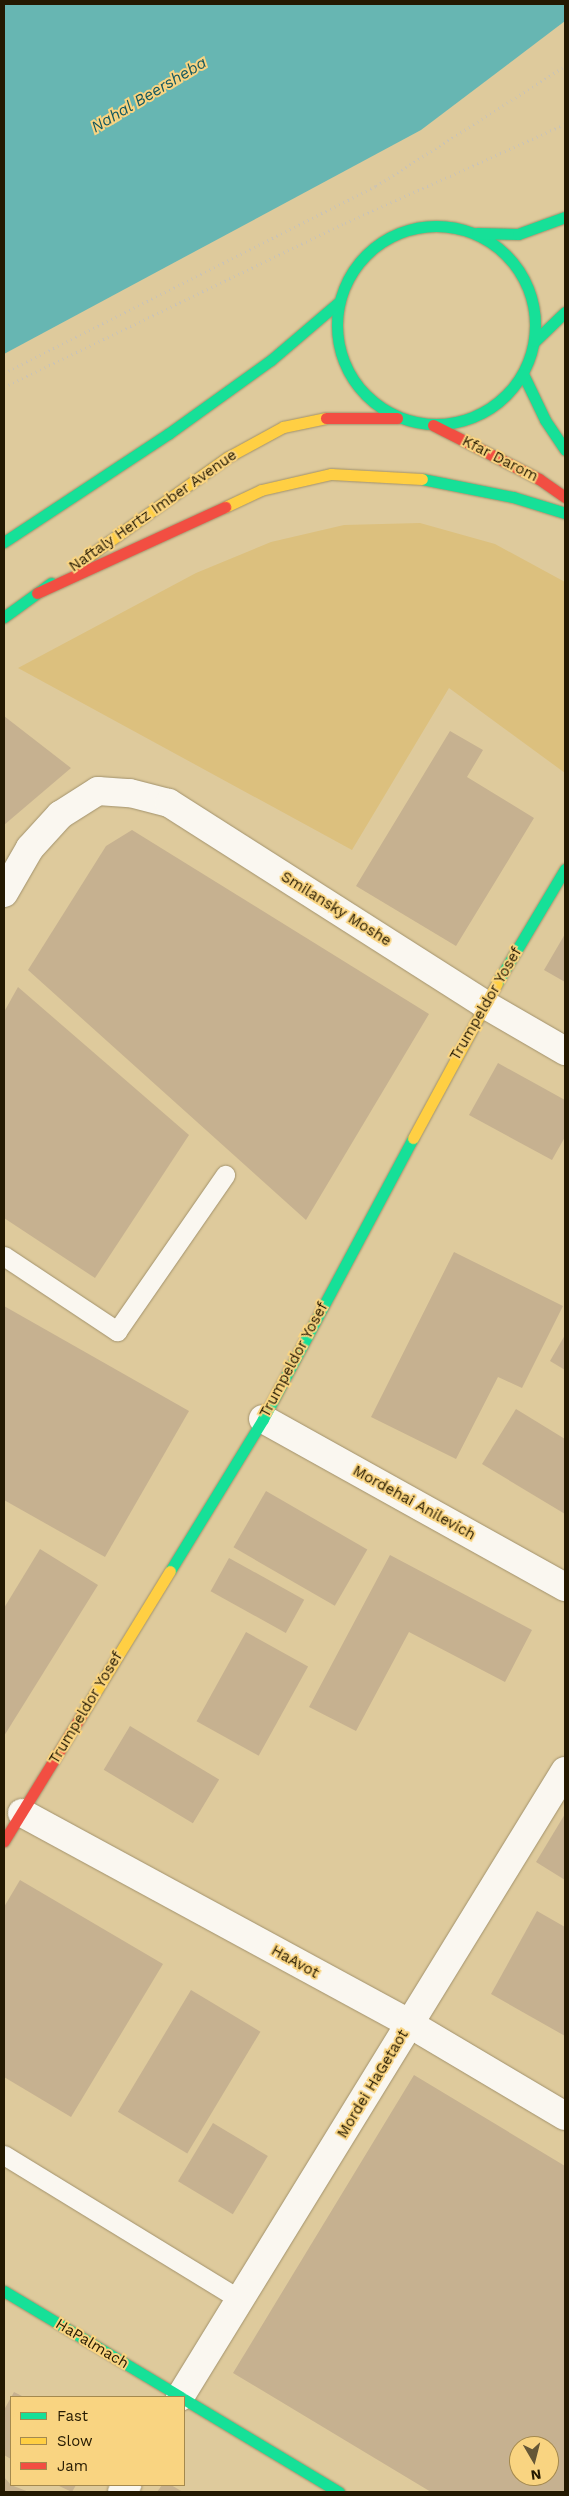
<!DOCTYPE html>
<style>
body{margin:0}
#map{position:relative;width:569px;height:2496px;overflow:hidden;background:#deca9c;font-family:"Work Sans",sans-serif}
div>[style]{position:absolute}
.green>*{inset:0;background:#dcc07e}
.water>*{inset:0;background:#67b6b2}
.building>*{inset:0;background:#c6b190;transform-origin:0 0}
.path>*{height:3px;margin-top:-1.5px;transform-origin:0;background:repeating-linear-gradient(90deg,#cac3b6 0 1px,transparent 0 5px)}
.roads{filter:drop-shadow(0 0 1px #a2926c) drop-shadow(0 0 1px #a2926c)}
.lane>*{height:19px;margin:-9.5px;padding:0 9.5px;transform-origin:9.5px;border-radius:9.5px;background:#faf7f0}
.street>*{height:28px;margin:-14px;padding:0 14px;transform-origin:14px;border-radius:14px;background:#faf7f0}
.fast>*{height:11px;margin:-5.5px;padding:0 5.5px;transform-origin:5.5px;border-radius:5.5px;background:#16e098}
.fast>.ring{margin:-5.5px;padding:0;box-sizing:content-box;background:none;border:11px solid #16e098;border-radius:50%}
.slow>*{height:11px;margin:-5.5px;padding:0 5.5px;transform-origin:5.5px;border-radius:5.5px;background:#ffcf43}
.jam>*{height:11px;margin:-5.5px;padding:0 5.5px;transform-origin:5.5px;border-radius:5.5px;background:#f24e42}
span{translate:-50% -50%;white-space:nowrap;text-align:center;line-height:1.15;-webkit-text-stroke:4px #f9d481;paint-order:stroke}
.street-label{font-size:15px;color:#241901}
.water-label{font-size:16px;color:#14575f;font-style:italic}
.frame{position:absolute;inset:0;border:5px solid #241901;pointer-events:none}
.legend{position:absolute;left:10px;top:2396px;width:175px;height:90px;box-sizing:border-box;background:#f9d481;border:1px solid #a4894e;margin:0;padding:6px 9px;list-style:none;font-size:15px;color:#241901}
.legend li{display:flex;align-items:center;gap:10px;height:25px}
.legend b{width:25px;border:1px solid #a4894e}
.north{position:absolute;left:509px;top:2436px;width:50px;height:50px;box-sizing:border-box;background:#f9d481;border:1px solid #a4894e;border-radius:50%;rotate:172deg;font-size:14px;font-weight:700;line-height:20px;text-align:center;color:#241901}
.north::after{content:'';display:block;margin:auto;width:18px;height:22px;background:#655737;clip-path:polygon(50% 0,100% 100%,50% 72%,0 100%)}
</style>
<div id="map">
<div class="green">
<div style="clip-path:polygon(420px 523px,495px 544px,565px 582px,565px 773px,449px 688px,352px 850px,18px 668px,196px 573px,271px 542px,344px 525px)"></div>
</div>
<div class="water">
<div style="clip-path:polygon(4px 4px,565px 4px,565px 21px,421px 130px,4px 354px)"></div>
</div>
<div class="building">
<div style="clip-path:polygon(4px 716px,71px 768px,4px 825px)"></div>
<div style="clip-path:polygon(450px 731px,483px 750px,467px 777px,534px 818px,456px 946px,356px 886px)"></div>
<div style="clip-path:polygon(132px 830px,429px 1014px,306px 1220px,28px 970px,106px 846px)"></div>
<div style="clip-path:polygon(565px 934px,565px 982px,544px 970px)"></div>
<div style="clip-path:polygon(18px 987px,189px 1135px,95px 1278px,4px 1218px,4px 1012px)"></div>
<div style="clip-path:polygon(498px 1063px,565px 1100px,565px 1137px,552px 1160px,469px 1115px)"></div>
<div style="clip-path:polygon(454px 1252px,563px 1306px,522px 1388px,498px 1377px,456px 1459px,371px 1417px)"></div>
<div style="clip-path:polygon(4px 1306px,189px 1411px,105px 1557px,4px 1500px)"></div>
<div style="clip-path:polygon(565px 1335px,565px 1370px,550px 1361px)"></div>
<div style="clip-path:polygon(516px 1409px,565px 1439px,565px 1514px,482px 1464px)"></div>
<div style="left:266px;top:1491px;width:117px;height:65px;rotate:30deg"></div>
<div style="clip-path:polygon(40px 1549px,98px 1585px,4px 1736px,4px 1608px)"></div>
<div style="clip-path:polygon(390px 1555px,532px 1630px,505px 1682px,409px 1632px,356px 1731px,309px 1707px)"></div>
<div style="left:229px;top:1558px;width:86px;height:38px;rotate:29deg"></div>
<div style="left:246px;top:1632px;width:71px;height:102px;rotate:29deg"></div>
<div style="left:130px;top:1726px;width:104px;height:51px;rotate:31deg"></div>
<div style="clip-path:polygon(565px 1814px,565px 1880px,536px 1862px)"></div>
<div style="clip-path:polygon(20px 1880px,163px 1964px,71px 2117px,4px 2077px,4px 1907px)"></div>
<div style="clip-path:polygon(537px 1911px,565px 1927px,565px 2036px,491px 1994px)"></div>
<div style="left:191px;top:1990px;width:81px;height:142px;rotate:31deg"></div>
<div style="clip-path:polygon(evenodd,414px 2075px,565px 2166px,565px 2492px,431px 2492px,233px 2373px,414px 2075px,519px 2446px,549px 2446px,549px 2476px,519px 2476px,519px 2446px)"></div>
<div style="left:213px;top:2123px;width:64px;height:68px;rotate:31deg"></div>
<div style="clip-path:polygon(14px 2392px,24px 2397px,11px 2397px,11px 2459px,4px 2455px,4px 2410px)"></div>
<div style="clip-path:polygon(4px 2477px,11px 2485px,29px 2492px,4px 2492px)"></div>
<div style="clip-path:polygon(57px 2485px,76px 2485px,72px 2492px)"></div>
<div style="clip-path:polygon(162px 2485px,171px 2485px,183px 2492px,157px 2492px)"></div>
</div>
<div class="path">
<div style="left:4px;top:373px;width:416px;rotate:-26.7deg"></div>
<div style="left:376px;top:186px;width:224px;rotate:-32.4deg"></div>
<div style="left:4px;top:387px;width:378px;rotate:-25.7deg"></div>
<div style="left:345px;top:223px;width:241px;rotate:-24.2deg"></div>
</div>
<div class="roads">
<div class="lane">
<div style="left:4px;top:1256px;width:136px;rotate:33.6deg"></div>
<div style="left:117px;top:1331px;width:190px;rotate:-55.3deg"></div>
<div style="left:4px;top:2155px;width:278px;rotate:31.5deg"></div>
</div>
<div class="street">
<div style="left:4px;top:893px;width:52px;rotate:-60deg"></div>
<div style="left:30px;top:848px;width:45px;rotate:-47.7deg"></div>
<div style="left:60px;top:815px;width:45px;rotate:-32.3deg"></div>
<div style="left:98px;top:791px;width:32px;rotate:4deg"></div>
<div style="left:130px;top:793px;width:40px;rotate:14.4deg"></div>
<div style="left:169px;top:803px;width:374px;rotate:32.5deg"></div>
<div style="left:484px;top:1004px;width:94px;rotate:30.1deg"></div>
<div style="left:263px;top:1419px;width:346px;rotate:29.1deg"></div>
<div style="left:22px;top:1813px;width:442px;rotate:28.5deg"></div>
<div style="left:410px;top:2024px;width:180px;rotate:30.7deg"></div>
<div style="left:180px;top:2397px;width:735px;rotate:-58.41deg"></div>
<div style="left:122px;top:2492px;width:9px;rotate:-54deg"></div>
</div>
<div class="fast">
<div class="ring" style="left:337px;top:226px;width:187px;height:187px"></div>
<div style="left:477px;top:233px;width:41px;rotate:1.4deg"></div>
<div style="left:518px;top:234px;width:50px;rotate:-19.9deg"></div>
<div style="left:535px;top:341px;width:42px;rotate:-44deg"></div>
<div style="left:523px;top:374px;width:51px;rotate:64.4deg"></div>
<div style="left:545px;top:420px;width:36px;rotate:56deg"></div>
<div style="left:422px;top:479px;width:93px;rotate:11.2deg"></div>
<div style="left:513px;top:497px;width:54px;rotate:17.1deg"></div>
<div style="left:4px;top:542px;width:196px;rotate:-33.4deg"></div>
<div style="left:168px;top:434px;width:127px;rotate:-35.7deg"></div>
<div style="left:271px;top:360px;width:89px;rotate:-40.5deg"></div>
<div style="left:4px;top:617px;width:58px;rotate:-35.9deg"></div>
<div style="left:497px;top:983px;width:133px;rotate:-59.2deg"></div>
<div style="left:170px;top:1571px;width:178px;rotate:-58.5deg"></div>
<div style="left:263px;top:1419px;width:319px;rotate:-61.9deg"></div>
<div style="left:4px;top:2291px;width:206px;rotate:30.9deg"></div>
<div style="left:184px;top:2399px;width:181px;rotate:31deg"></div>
</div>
<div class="slow">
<div style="left:225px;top:507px;width:40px;rotate:-25deg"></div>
<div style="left:261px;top:490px;width:72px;rotate:-12.9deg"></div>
<div style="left:331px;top:474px;width:91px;rotate:3.1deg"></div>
<div style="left:90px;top:555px;width:169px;rotate:-35.4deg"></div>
<div style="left:228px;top:457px;width:63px;rotate:-28.6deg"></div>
<div style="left:283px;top:427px;width:44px;rotate:-11.8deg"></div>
<div style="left:413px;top:1138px;width:176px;rotate:-61.5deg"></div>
<div style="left:81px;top:1716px;width:170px;rotate:-58.5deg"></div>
</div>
<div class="jam">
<div style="left:326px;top:418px;width:71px"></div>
<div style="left:433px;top:425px;width:119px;rotate:27deg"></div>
<div style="left:539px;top:479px;width:32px;rotate:35deg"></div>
<div style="left:37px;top:593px;width:207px;rotate:-24.6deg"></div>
<div style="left:4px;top:1841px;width:147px;rotate:-58.4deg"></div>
</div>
</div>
<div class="street-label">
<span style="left:500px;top:459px;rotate:27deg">Kfar Darom</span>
<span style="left:153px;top:511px;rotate:-35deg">Naftaly Hertz Imber Avenue</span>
<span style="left:336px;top:909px;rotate:32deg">Smilansky Moshe</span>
<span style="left:486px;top:1004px;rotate:-60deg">Trumpeldor Yosef</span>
<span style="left:294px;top:1360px;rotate:-62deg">Trumpeldor Yosef</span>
<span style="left:414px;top:1503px;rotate:29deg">Mordehai Anilevich</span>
<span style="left:86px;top:1708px;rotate:-59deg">Trumpeldor Yosef</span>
<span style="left:295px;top:1962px;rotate:29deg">HaAvot</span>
<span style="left:373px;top:2084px;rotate:-59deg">Mordei HaGetaot</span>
<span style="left:92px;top:2344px;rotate:31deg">HaPalmach</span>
</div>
<div class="water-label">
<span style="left:149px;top:95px;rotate:-31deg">Nahal Beersheba</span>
</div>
<div class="frame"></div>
<ul class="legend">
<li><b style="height:6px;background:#16e098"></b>Fast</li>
<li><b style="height:6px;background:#ffcf43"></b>Slow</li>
<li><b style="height:6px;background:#f24e42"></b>Jam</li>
</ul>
<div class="north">N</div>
</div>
